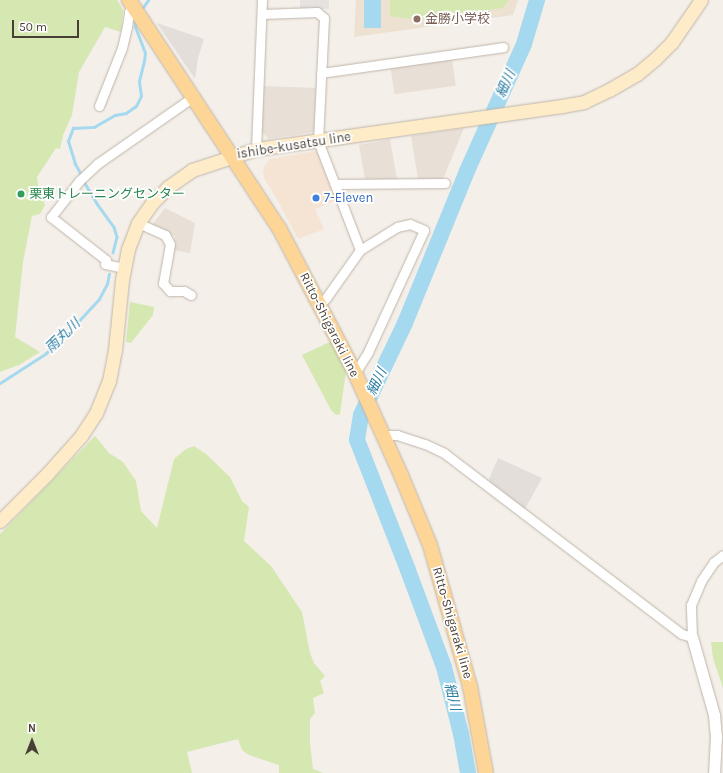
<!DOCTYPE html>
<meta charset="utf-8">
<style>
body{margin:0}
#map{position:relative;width:723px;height:773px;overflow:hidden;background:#f4efe8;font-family:Karla,"Noto Sans JP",sans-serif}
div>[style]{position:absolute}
.residential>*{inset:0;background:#e8e0d6;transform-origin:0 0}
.commercial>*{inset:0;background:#f5e3d3}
.industrial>*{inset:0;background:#e3ded9}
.education>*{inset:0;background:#ede2d2}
.green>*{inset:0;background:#d5e8b1}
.parking>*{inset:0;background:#e5e2e0;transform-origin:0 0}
.water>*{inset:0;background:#a5d9f0;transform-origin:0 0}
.stream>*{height:2.5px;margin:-1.25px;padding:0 1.25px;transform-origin:1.25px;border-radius:1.25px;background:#a5d9f0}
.river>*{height:16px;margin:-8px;padding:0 8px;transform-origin:8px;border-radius:8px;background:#a5d9f0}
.roads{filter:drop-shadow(0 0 1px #bfb5aa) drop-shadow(0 0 1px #bfb5aa)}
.minor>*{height:9px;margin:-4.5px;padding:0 4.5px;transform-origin:4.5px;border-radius:4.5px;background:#fff}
.tertiary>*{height:11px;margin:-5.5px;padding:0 5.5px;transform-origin:5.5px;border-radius:5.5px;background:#fff}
.secondary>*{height:13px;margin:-6.5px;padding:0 6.5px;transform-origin:6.5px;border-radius:6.5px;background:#feebc7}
.primary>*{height:14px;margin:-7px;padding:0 7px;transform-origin:7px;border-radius:7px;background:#fdd597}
.dots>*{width:11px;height:11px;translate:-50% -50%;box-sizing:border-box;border:2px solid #fff;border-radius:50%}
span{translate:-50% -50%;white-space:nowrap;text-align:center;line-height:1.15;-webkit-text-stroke:3.5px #fff;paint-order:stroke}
.education-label{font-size:13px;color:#785e54}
.left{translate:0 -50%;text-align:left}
.street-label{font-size:13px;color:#473f36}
.leisure-label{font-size:13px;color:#27864d}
.shop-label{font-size:13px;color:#366cbe}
.water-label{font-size:14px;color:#2d7ea2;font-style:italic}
.north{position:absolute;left:12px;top:721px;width:40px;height:40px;-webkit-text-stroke:3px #fff;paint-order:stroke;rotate:0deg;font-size:11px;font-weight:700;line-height:16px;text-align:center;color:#473f36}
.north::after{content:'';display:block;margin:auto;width:14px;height:18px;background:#473f36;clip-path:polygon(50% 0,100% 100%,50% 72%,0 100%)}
.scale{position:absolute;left:12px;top:20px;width:67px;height:18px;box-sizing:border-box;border:2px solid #473f36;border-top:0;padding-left:5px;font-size:12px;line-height:14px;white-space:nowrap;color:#473f36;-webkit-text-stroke:3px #fff;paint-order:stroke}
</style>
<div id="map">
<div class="residential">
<div style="left:452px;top:59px;width:27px;height:62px;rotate:82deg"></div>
<div style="clip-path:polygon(264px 86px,316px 88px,314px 132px,269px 139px,261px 131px)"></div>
<div style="clip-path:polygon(464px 128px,443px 179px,418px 179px,411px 136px)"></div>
<div style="clip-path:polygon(390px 139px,397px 179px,365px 179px,359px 145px)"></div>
<div style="clip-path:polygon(165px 208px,195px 223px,190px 253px,173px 250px,175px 236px,152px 225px)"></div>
</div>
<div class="commercial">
<div style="clip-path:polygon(317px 151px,336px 200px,315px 209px,324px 229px,298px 239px,277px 199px,265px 180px,263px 172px,264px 167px,270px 159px)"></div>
</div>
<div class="industrial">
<div style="clip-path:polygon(157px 23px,204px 39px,198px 58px,195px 79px)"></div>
<div style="clip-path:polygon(498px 458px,542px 478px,525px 509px,490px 482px,489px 479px)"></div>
</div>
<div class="education">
<div style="clip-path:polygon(356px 0,518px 0,513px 15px,354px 37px)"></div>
</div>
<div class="green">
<div style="clip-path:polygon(0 0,117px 0,123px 10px,121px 32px,105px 27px,79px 72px,72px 115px,63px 135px,60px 149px,56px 148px,37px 177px,38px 184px,45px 205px,40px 214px,32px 216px,23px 262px,15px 337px,40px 352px,19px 365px,0 372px)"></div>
<div style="clip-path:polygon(390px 0,509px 0,503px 8px,419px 20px,390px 16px)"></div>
<div style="clip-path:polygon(130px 302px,154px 307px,153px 315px,131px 343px,126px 342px)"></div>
<div style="clip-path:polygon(332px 341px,346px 371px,340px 414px,336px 415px,331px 410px,302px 355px)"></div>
<div style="clip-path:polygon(95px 436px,109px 453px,123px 462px,136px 481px,141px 511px,157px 528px,174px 459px,186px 449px,194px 446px,206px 454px,230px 477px,242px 501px,249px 507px,244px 541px,271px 566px,302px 612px,310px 653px,314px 663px,325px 676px,320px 681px,324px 693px,313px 698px,315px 713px,310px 719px,310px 743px,313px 769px,323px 773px,279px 773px,279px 765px,249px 755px,242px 750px,238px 739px,187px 752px,192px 773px,0 773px,0 534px)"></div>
<div style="clip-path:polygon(711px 642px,723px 642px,723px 688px,713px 658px)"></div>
</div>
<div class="parking">
<div style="left:300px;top:0;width:29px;height:9px"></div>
</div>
<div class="water">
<div style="left:364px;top:0;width:17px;height:28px"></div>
</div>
<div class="stream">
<div style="left:142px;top:9px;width:11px;rotate:-56deg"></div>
<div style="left:81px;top:175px;width:13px;rotate:-119deg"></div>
<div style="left:75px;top:164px;width:24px;rotate:-107deg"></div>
<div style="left:68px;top:141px;width:14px;rotate:-69deg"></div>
<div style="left:73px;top:128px;width:21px;rotate:-3deg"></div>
<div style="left:94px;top:127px;width:24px;rotate:-30deg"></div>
<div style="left:115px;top:115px;width:11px;rotate:-10deg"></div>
<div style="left:126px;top:113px;width:12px;rotate:-35deg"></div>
<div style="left:136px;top:106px;width:11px;rotate:-63deg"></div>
<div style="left:141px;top:96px;width:15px;rotate:-98deg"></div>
<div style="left:139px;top:81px;width:21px;rotate:-76deg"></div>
<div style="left:144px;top:61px;width:8px;rotate:-83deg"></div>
<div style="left:145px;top:53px;width:28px;rotate:-111deg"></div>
<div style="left:135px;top:27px;width:8px;rotate:-83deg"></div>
<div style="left:83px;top:180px;width:29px;rotate:59deg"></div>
<div style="left:98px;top:205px;width:27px;rotate:54deg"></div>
<div style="left:114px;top:227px;width:10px;rotate:73deg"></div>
<div style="left:117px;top:237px;width:16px;rotate:104deg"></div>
<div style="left:0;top:383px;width:54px;rotate:-32.8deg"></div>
<div style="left:45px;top:354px;width:23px;rotate:-41deg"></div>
<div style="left:62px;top:339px;width:54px;rotate:-47.2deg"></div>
<div style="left:99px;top:299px;width:17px;rotate:-62deg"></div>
<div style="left:107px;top:284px;width:10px;rotate:-79deg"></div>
</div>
<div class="river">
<div style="left:468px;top:773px;width:40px;rotate:-100deg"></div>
<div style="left:461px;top:734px;width:69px;rotate:-104.2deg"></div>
<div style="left:444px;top:667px;width:103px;rotate:-110.4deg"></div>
<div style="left:408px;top:570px;width:140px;rotate:-111.4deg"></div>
<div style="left:357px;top:440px;width:25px;rotate:-81deg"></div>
<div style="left:361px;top:415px;width:102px;rotate:-64.4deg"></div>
<div style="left:405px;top:323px;width:164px;rotate:-67.8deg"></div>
<div style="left:467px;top:171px;width:139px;rotate:-65.8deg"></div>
<div style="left:524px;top:44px;width:46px;rotate:-73.5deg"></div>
</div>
<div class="roads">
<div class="minor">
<div style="left:262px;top:14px;width:55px;rotate:-2.1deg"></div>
<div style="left:317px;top:12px;width:9px;rotate:41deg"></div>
<div style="left:324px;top:18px;width:123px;rotate:92.8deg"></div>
<div style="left:318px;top:141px;width:117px;rotate:68.9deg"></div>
<div style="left:360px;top:250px;width:59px;rotate:125.3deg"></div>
<div style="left:326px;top:298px;width:10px;rotate:135deg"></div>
<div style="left:321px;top:73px;width:184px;rotate:-8.1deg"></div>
<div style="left:99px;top:106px;width:62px;rotate:-68.4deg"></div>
<div style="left:122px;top:48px;width:22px;rotate:-77deg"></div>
<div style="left:127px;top:27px;width:15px;rotate:-82deg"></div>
<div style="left:129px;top:12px;width:8px;rotate:-67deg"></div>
<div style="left:256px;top:149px;width:149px;rotate:-87.7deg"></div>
<div style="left:335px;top:184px;width:110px;rotate:-0.5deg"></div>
<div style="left:138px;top:223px;width:30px;rotate:24deg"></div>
<div style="left:165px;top:235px;width:10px;rotate:61deg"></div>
<div style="left:170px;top:244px;width:40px;rotate:100deg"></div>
<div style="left:163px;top:283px;width:11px;rotate:49deg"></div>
<div style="left:170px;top:291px;width:14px"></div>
<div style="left:184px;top:291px;width:8px;rotate:30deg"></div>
<div style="left:124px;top:268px;width:19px;rotate:-168deg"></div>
<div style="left:105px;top:264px;width:4px;rotate:-76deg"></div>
<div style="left:106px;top:260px;width:70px;rotate:-142deg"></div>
<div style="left:51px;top:217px;width:46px;rotate:-52.1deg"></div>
<div style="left:79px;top:181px;width:25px;rotate:-43deg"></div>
<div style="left:97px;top:164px;width:117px;rotate:-34.9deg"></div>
<div style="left:355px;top:373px;width:25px;rotate:-58deg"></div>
<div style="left:368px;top:352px;width:134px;rotate:-65.3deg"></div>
<div style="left:424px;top:230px;width:15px;rotate:-157deg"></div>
<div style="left:410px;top:224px;width:13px;rotate:167deg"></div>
<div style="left:397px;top:227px;width:44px;rotate:148.1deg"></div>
<div style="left:383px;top:435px;width:14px"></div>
<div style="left:397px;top:435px;width:29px;rotate:18deg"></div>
<div style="left:425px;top:444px;width:21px;rotate:25deg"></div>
<div style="left:444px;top:453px;width:299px;rotate:37.3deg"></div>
<div style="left:682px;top:634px;width:10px;rotate:17deg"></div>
<div style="left:692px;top:637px;width:32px;rotate:-92deg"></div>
<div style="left:691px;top:605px;width:26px;rotate:-67deg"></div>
<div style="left:701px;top:581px;width:23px;rotate:-56deg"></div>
<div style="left:714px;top:562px;width:11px;rotate:-38deg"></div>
</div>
<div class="tertiary">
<div style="left:692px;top:637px;width:81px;rotate:74.2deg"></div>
<div style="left:714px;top:715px;width:21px;rotate:85deg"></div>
<div style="left:716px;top:736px;width:37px;rotate:93deg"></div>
</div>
<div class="secondary">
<div style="left:0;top:521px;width:66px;rotate:-45deg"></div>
<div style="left:47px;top:474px;width:51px;rotate:-48.2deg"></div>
<div style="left:81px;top:436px;width:27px;rotate:-57deg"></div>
<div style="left:96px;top:413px;width:35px;rotate:-68deg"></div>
<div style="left:109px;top:381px;width:32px;rotate:-79deg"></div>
<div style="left:115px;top:350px;width:70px;rotate:-84.3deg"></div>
<div style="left:122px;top:280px;width:32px;rotate:-79deg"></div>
<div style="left:128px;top:249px;width:28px;rotate:-69deg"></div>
<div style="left:138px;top:223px;width:24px;rotate:-55deg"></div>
<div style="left:152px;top:203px;width:23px;rotate:-45deg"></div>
<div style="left:168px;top:187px;width:29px;rotate:-35deg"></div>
<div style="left:192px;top:170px;width:67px;rotate:-18.2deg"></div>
<div style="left:256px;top:149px;width:309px;rotate:-8deg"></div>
<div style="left:562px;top:106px;width:22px;rotate:-10deg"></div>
<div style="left:584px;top:102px;width:28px;rotate:-26deg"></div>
<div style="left:609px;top:90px;width:32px;rotate:-30deg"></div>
<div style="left:637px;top:74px;width:25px;rotate:-40deg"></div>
<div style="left:656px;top:58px;width:23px;rotate:-45deg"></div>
<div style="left:672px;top:42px;width:51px;rotate:-55.4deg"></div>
</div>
<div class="primary">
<div style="left:129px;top:0;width:273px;rotate:56.7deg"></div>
<div style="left:279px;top:228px;width:164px;rotate:62.3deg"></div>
<div style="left:355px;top:373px;width:112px;rotate:65.7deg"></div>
<div style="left:401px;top:475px;width:76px;rotate:67.5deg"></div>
<div style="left:430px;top:545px;width:147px;rotate:74.2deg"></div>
<div style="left:470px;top:686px;width:88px;rotate:79.6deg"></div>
</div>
</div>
<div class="dots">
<div style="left:417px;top:19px;background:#8d6e63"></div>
<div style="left:21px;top:194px;background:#2e9e5b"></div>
<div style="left:316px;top:198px;background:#3f7fe0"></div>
</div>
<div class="education-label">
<span class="left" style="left:425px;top:19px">金勝小学校</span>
</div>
<div class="street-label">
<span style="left:294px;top:146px;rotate:-9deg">ishibe-kusatsu line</span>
<span style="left:329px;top:325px;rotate:63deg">Ritto-Shigaraki line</span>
<span style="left:452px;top:623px;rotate:74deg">Ritto-Shigaraki line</span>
</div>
<div class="leisure-label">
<span class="left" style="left:29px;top:194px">栗東トレーニングセンター</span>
</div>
<div class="shop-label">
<span class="left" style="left:324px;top:198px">7-Eleven</span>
</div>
<div class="water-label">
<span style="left:506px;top:84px;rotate:-66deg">細川</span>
<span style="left:63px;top:336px;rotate:-44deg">雨丸川</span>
<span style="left:377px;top:382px;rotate:-64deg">細川</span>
<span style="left:452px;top:697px;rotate:76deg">細川</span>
</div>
<div class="north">N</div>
<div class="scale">50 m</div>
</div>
